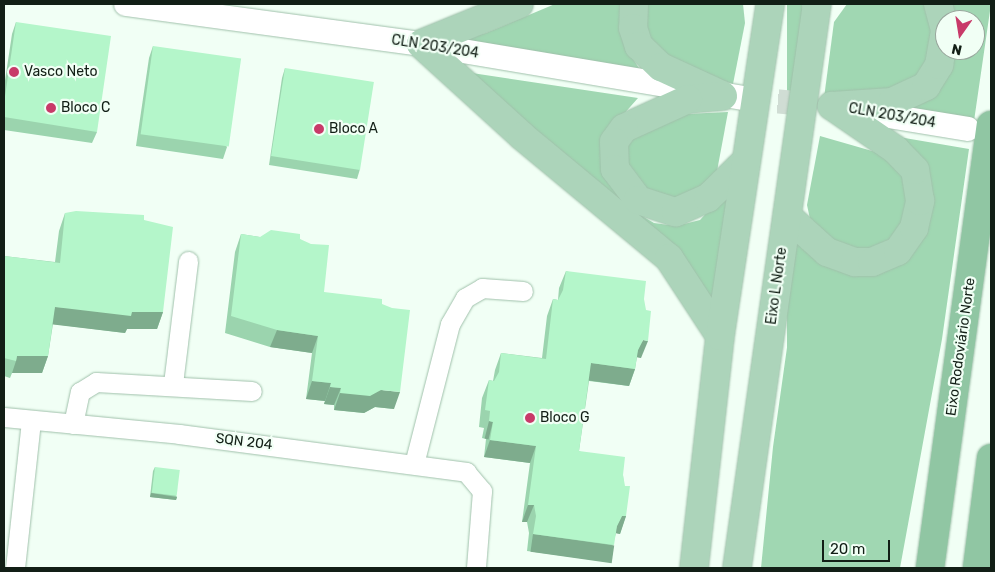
<!DOCTYPE html>
<meta charset="utf-8">
<style>
body{margin:0}
#map{position:relative;width:995px;height:572px;overflow:hidden;background:#f1fff5;font-family:Rubik,sans-serif}
div>[style]{position:absolute}
.green>*{inset:0;background:#a0d7b2;transform-origin:0 0}
.tertiary-tunnel>*{height:24px;margin-top:-12px;transform-origin:0;background:repeating-linear-gradient(90deg,#d0ddd4 0 24px,transparent 0 36px)}
.roads{filter:drop-shadow(0 0 1px #a0c1ab) drop-shadow(0 0 1px #a0c1ab)}
.minor>*{height:19px;margin:-9.5px;padding:0 9.5px;transform-origin:9.5px;border-radius:9.5px;background:#fff}
.tertiary>*{height:24px;margin:-12px;padding:0 12px;transform-origin:12px;border-radius:12px;background:#fff}
.primary>*{height:28px;margin:-14px;padding:0 14px;transform-origin:14px;border-radius:14px;background:#acd4ba}
.trunk>*{height:28px;margin:-14px;padding:0 14px;transform-origin:14px;border-radius:14px;background:#90c6a3}
.wall>*{inset:0;background:#9bd4ae}
.shaded-wall>*{inset:0;background:#7eac8d;transform-origin:0 0}
.building>*{inset:0;background:#b4f6ca;transform-origin:0 0}
.dots>*{width:14px;height:14px;translate:-50% -50%;box-sizing:border-box;border:2px solid #f1fff5;border-radius:50%}
span{translate:-50% -50%;white-space:nowrap;text-align:center;line-height:1.15;-webkit-text-stroke:4.5px #f1fff5;paint-order:stroke}
.street-label{font-size:14px;color:#121f16}
.poi-label{font-size:14px;color:#121f16}
.left{translate:0 -50%;text-align:left}
.frame{position:absolute;inset:0;border:5px solid #121f16;pointer-events:none}
.north{position:absolute;left:935px;top:10px;width:50px;height:50px;box-sizing:border-box;background:#f1fff5;border:1px solid #98a59c;border-radius:50%;rotate:193deg;font-size:14px;font-weight:700;line-height:20px;text-align:center;color:#121f16}
.north::after{content:'';display:block;margin:auto;width:18px;height:22px;background:#c83a69;clip-path:polygon(50% 0,100% 100%,50% 72%,0 100%)}
.scale{position:absolute;left:822px;top:540px;width:68px;height:22px;box-sizing:border-box;border:2px solid #121f16;border-top:0;padding-left:6px;font-size:15px;line-height:18px;white-space:nowrap;color:#121f16;-webkit-text-stroke:4px #f1fff5;paint-order:stroke}
</style>
<div id="map">
<div class="green">
<div style="clip-path:polygon(555px 4px,628px 4px,633px 59px,643px 74px,447px 43px,486px 33px)"></div>
<div style="clip-path:polygon(648px 4px,743px 4px,745px 23px,733px 84px,657px 59px,643px 26px)"></div>
<div style="left:787px;top:4px;width:15px;height:570px"></div>
<div style="clip-path:polygon(847px 4px,923px 4px,930px 12px,938px 49px,912px 87px,824px 98px,834px 22px)"></div>
<div style="clip-path:polygon(945px 4px,991px 4px,974px 121px,912px 108px,921px 103px,955px 50px,975px 50px,975px 20px,953px 20px)"></div>
<div style="clip-path:polygon(452px 70px,638px 98px,623px 115px,610px 183px,630px 209px,654px 223px,676px 226px,700px 220px,732px 185px,714px 318px)"></div>
<div style="clip-path:polygon(728px 112px,715px 182px,675px 208px,629px 178px,625px 144px,665px 115px)"></div>
<div style="clip-path:polygon(820px 136px,893px 157px,912px 192px,899px 236px,870px 251px,837px 247px,810px 219px,807px 205px)"></div>
<div style="clip-path:polygon(893px 136px,969px 149px,942px 339px,900px 568px,761px 568px,773px 447px,802px 241px,823px 260px,920px 237px)"></div>
</div>
<div class="tertiary-tunnel">
<div style="left:742px;top:98px;width:74px;rotate:5.4deg"></div>
</div>
<div class="roads">
<div class="minor">
<div style="left:173px;top:384px;width:124px;rotate:-83deg"></div>
<div style="left:4px;top:417px;width:176px;rotate:5.5deg"></div>
<div style="left:179px;top:434px;width:290px;rotate:7.5deg"></div>
<div style="left:466px;top:472px;width:25px;rotate:50deg"></div>
<div style="left:482px;top:491px;width:77px;rotate:94.5deg"></div>
<div style="left:73px;top:424px;width:33px;rotate:-78deg"></div>
<div style="left:80px;top:392px;width:19px;rotate:-32deg"></div>
<div style="left:96px;top:382px;width:156px;rotate:3.3deg"></div>
<div style="left:414px;top:464px;width:145px;rotate:-75.6deg"></div>
<div style="left:450px;top:324px;width:30px;rotate:-60deg"></div>
<div style="left:465px;top:298px;width:20px;rotate:-30deg"></div>
<div style="left:482px;top:288px;width:41px;rotate:4.2deg"></div>
<div style="left:15px;top:568px;width:148px;rotate:-83.8deg"></div>
</div>
<div class="tertiary">
<div style="left:126px;top:4px;width:298px;rotate:7.7deg"></div>
<div style="left:421px;top:44px;width:326px;rotate:9.5deg"></div>
<div style="left:858px;top:111px;width:111px;rotate:9.3deg"></div>
</div>
<div class="primary">
<div style="left:519px;top:4px;width:106px;rotate:157.8deg"></div>
<div style="left:421px;top:44px;width:137px;rotate:42.3deg"></div>
<div style="left:522px;top:136px;width:191px;rotate:39.7deg"></div>
<div style="left:669px;top:258px;width:93px;rotate:56.8deg"></div>
<div style="left:634px;top:4px;width:24px;rotate:92deg"></div>
<div style="left:633px;top:28px;width:19px;rotate:72deg"></div>
<div style="left:639px;top:46px;width:30px;rotate:44deg"></div>
<div style="left:661px;top:67px;width:67px;rotate:24.7deg"></div>
<div style="left:938px;top:4px;width:28px;rotate:75deg"></div>
<div style="left:723px;top:96px;width:35px;rotate:175deg"></div>
<div style="left:688px;top:99px;width:70px;rotate:155.6deg"></div>
<div style="left:624px;top:128px;width:17px;rotate:126deg"></div>
<div style="left:614px;top:142px;width:27px;rotate:88deg"></div>
<div style="left:615px;top:169px;width:39px;rotate:53deg"></div>
<div style="left:638px;top:200px;width:40px;rotate:18deg"></div>
<div style="left:676px;top:212px;width:35px;rotate:-24deg"></div>
<div style="left:708px;top:198px;width:50px;rotate:-44.2deg"></div>
<div style="left:832px;top:106px;width:60px;rotate:-3.8deg"></div>
<div style="left:892px;top:102px;width:38px;rotate:-25deg"></div>
<div style="left:926px;top:86px;width:25px;rotate:-58deg"></div>
<div style="left:939px;top:65px;width:34px;rotate:-80deg"></div>
<div style="left:787px;top:216px;width:54px;rotate:42deg"></div>
<div style="left:827px;top:252px;width:30px;rotate:20deg"></div>
<div style="left:855px;top:262px;width:17px"></div>
<div style="left:872px;top:262px;width:28px;rotate:-23deg"></div>
<div style="left:898px;top:251px;width:28px;rotate:-55deg"></div>
<div style="left:914px;top:228px;width:28px;rotate:-77deg"></div>
<div style="left:920px;top:201px;width:31px;rotate:-99deg"></div>
<div style="left:915px;top:170px;width:28px;rotate:-134deg"></div>
<div style="left:896px;top:150px;width:78px;rotate:-145.5deg"></div>
<div style="left:694px;top:568px;width:233px;rotate:-83.6deg"></div>
<div style="left:720px;top:336px;width:336px;rotate:-81.4deg"></div>
<div style="left:737px;top:568px;width:570px;rotate:-81.93deg"></div>
</div>
<div class="trunk">
<div style="left:930px;top:568px;width:447px;rotate:-82.2deg"></div>
<div style="left:977px;top:568px;width:111px;rotate:-82.7deg"></div>
</div>
</div>
<div class="wall">
<div style="clip-path:polygon(16px 22px,97px 132px,92px 143px,4px 130px,4px 87px,12px 34px)"></div>
<div style="clip-path:polygon(153px 46px,227px 147px,223px 159px,136px 146px,149px 58px)"></div>
<div style="clip-path:polygon(285px 68px,360px 169px,357px 179px,269px 165px,282px 78px)"></div>
<div style="clip-path:polygon(65px 213px,144px 220px,163px 312px,157px 329px,127px 329px,125px 333px,53px 324px,48px 356px,42px 373px,12px 373px,10px 378px,4px 376px,4px 256px,55px 262px,59px 231px)"></div>
<div style="clip-path:polygon(241px 234px,260px 237px,300px 239px,324px 292px,394px 409px,375px 407px,364px 413px,334px 410px,334px 405px,324px 404px,325px 401px,306px 399px,312px 353px,270px 347px,225px 333px,235px 252px)"></div>
<div style="clip-path:polygon(566px 271px,644px 299px,641px 358px,637px 357px,635px 369px,629px 386px,589px 381px,579px 451px,623px 475px,626px 516px,620px 534px,616px 533px,608px 562px,527px 551px,529px 533px,527px 522px,522px 522px,530px 463px,484px 457px,486px 439px,482px 438px,484px 428px,479px 427px,482px 398px,489px 380px,493px 381px,495px 370px,501px 353px,542px 358px,547px 316px,553px 299px,558px 300px,559px 288px)"></div>
<div style="clip-path:polygon(155px 467px,177px 497px,176px 500px,150px 497px,153px 471px)"></div>
</div>
<div class="shaded-wall">
<div style="clip-path:polygon(55px 307px,132px 312px,163px 312px,157px 329px,127px 329px,125px 333px,49px 324px)"></div>
<div style="clip-path:polygon(277px 330px,318px 336px,312px 353px,270px 347px)"></div>
<div style="clip-path:polygon(643px 340px,648px 341px,641px 358px,636px 357px,638px 350px)"></div>
<div style="clip-path:polygon(17px 356px,48px 356px,42px 373px,12px 373px,16px 361px)"></div>
<div style="clip-path:polygon(591px 363px,635px 369px,629px 386px,585px 380px)"></div>
<div style="clip-path:polygon(312px 381px,331px 383px,325px 401px,306px 399px)"></div>
<div style="clip-path:polygon(330px 387px,341px 388px,334px 405px,324px 404px)"></div>
<div style="clip-path:polygon(381px 390px,400px 392px,394px 409px,375px 407px,364px 413px,334px 410px,340px 393px)"></div>
<div style="left:489px;top:421px;width:4px;height:18px;rotate:14deg"></div>
<div style="clip-path:polygon(490px 440px,536px 446px,530px 463px,484px 457px)"></div>
<div style="clip-path:polygon(151px 493px,177px 497px,176px 500px,150px 497px)"></div>
<div style="clip-path:polygon(528px 505px,534px 505px,527px 522px,522px 522px)"></div>
<div style="clip-path:polygon(622px 516px,626px 516px,620px 534px,615px 533px,617px 526px)"></div>
<div style="left:533px;top:534px;width:82px;height:18px;rotate:8deg"></div>
</div>
<div class="building">
<div style="clip-path:polygon(16px 22px,111px 36px,97px 132px,4px 117px,4px 103px)"></div>
<div style="left:153px;top:46px;width:89px;height:89px;rotate:8deg"></div>
<div style="left:285px;top:68px;width:90px;height:89px;rotate:9deg"></div>
<div style="clip-path:polygon(76px 211px,144px 215px,144px 220px,173px 227px,163px 312px,132px 312px,131px 316px,55px 307px,48px 356px,17px 356px,16px 361px,4px 358px,4px 256px,60px 263px,65px 213px)"></div>
<div style="clip-path:polygon(271px 230px,300px 234px,300px 239px,311px 244px,329px 245px,324px 292px,382px 299px,382px 304px,392px 308px,410px 310px,400px 392px,381px 390px,370px 396px,340px 393px,341px 388px,330px 387px,331px 383px,312px 381px,318px 336px,277px 330px,231px 316px,241px 234px,260px 237px)"></div>
<div style="clip-path:polygon(566px 271px,646px 281px,644px 299px,646px 310px,651px 311px,648px 341px,643px 340px,638px 350px,635px 369px,591px 363px,579px 451px,625px 457px,623px 475px,625px 486px,630px 486px,626px 516px,622px 516px,617px 526px,614px 545px,533px 534px,536px 516px,534px 505px,528px 505px,536px 446px,490px 440px,493px 422px,489px 421px,490px 411px,485px 410px,489px 380px,494px 381px,499px 372px,501px 353px,546px 359px,553px 299px,558px 300px,563px 290px)"></div>
<div style="left:155px;top:467px;width:25px;height:26px;rotate:7deg"></div>
</div>
<div class="dots">
<div style="left:14px;top:72px;background:#c83a69"></div>
<div style="left:51px;top:108px;background:#c83a69"></div>
<div style="left:319px;top:129px;background:#c83a69"></div>
<div style="left:530px;top:418px;background:#c83a69"></div>
</div>
<div class="street-label">
<span style="left:435px;top:47px;rotate:9deg">CLN 203/204</span>
<span style="left:892px;top:116px;rotate:10deg">CLN 203/204</span>
<span style="left:777px;top:286px;rotate:-82deg">Eixo L Norte</span>
<span style="left:961px;top:347px;rotate:-82deg">Eixo Rodoviário Norte</span>
<span style="left:244px;top:442px;rotate:7deg">SQN 204</span>
</div>
<div class="poi-label">
<span class="left" style="left:24px;top:72px">Vasco Neto</span>
<span class="left" style="left:61px;top:108px">Bloco C</span>
<span class="left" style="left:329px;top:129px">Bloco A</span>
<span class="left" style="left:540px;top:418px">Bloco G</span>
</div>
<div class="frame"></div>
<div class="north">N</div>
<div class="scale">20 m</div>
</div>
